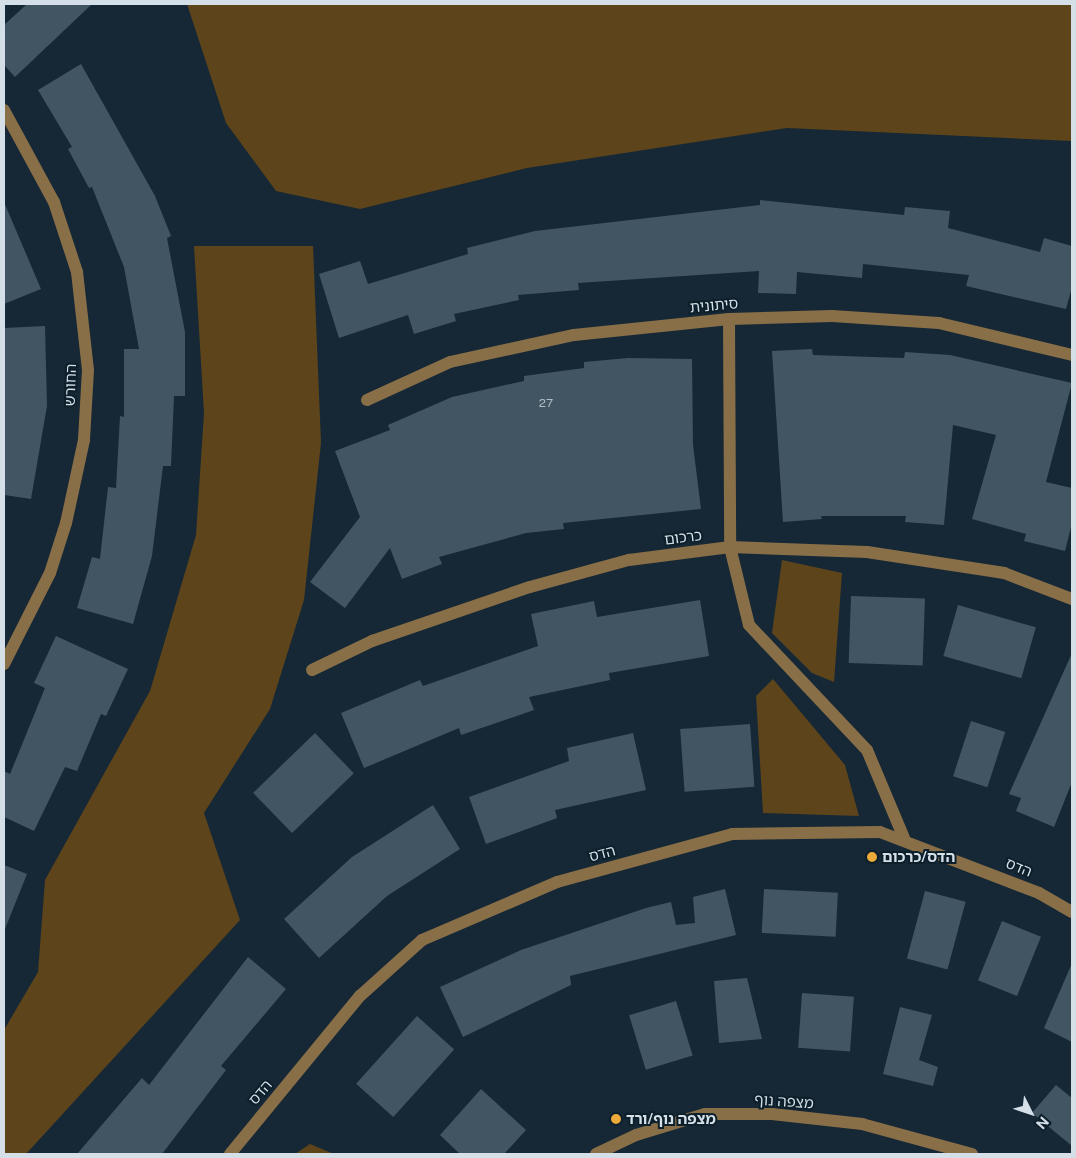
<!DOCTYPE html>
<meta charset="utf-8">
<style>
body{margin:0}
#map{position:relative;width:1076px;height:1158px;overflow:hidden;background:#162835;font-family:"Public Sans","Noto Sans Hebrew",sans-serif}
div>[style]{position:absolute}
.green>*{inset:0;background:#5d441b}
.building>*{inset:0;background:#415563;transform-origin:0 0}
.minor>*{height:12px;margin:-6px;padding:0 6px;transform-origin:6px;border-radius:6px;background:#896f48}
.dots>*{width:14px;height:14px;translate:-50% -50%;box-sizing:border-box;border:2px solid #0c1f2b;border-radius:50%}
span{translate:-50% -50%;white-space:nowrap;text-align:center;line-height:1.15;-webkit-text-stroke:4px #0c1f2b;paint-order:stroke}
.number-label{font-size:12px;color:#afbcc6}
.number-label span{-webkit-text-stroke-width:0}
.street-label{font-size:15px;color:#d4dfe7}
.poi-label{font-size:15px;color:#d4dfe7;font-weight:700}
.left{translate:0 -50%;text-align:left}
.frame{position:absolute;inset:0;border:5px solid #d4dfe7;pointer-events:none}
.north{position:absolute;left:1006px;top:1088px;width:50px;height:50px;-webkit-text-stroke:4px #0c1f2b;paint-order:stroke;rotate:131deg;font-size:14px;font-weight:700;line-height:20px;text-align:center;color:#d4dfe7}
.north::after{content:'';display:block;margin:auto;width:18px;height:22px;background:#d4dfe7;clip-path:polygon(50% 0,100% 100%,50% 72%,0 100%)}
</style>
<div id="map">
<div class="green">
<div style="clip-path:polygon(187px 4px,1072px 4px,1072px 141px,787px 128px,527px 168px,360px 209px,276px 191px,226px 123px)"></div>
<div style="clip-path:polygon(194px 246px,313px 246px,321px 443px,304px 600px,270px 709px,204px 813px,240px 920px,26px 1154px,4px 1154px,4px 1030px,38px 972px,45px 880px,150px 691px,196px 535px,204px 413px)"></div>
<div style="clip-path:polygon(782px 560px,842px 573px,834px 682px,812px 673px,772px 633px)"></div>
<div style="clip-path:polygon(773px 679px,845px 765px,859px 816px,763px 813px,756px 696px)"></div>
<div style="clip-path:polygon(310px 1144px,334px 1154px,295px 1154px)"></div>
</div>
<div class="building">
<div style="clip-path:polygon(27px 4px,92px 4px,15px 77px,4px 65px,4px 25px)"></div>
<div style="clip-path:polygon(81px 64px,155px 196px,171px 236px,167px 238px,185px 332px,185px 396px,174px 396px,171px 466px,163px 466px,152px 556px,133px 624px,77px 608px,92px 557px,100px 559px,108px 487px,116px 488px,120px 416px,124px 417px,124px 349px,139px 349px,124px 267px,92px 187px,89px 188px,68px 149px,72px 147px,38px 90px)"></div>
<div style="clip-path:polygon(760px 200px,904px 215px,905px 207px,950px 211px,948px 228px,1040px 252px,1044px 238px,1072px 246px,1072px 287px,1066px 309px,966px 286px,969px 275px,863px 264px,862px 278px,797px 272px,796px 294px,758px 293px,759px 271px,578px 283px,579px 290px,518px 295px,519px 300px,454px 314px,456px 321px,414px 334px,408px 315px,339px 338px,319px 274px,360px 261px,368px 284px,468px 254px,467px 248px,535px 231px,760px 205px)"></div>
<div style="clip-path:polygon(4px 202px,41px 289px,4px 304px)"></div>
<div style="clip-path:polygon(45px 326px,47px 406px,31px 499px,4px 495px,4px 328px)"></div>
<div style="clip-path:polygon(812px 349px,813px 355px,904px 358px,905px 352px,950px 355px,1072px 383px,1046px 482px,1072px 488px,1072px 523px,1065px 551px,1024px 541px,1026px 534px,972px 519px,996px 435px,953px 425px,944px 525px,905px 522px,906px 516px,821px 516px,822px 519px,783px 522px,772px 351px)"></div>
<div style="clip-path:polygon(628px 358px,692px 359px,693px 445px,701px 509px,563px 523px,564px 529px,526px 533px,439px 557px,442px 564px,402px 579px,390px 548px,345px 608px,310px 582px,360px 517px,335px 451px,390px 430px,388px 425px,452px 397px,524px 381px,524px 376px,584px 368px,584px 362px)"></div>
<div style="left:851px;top:596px;width:74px;height:67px;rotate:2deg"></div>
<div style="clip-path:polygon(700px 600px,709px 656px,609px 673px,610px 680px,529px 697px,534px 710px,461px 735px,459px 728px,364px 768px,341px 713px,420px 680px,423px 686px,538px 646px,531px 614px,594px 601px,597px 617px)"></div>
<div style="left:958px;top:605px;width:81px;height:53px;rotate:16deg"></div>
<div style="clip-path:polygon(56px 636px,128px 669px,106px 716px,101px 714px,77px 771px,65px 767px,34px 831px,4px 817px,4px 771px,10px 774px,45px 688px,34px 683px)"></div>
<div style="clip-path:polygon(1072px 653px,1072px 782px,1054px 827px,1016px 811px,1021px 798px,1009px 794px)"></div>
<div style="left:971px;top:721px;width:36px;height:58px;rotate:18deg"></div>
<div style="left:750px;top:724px;width:63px;height:70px;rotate:86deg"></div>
<div style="left:315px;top:733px;width:56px;height:86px;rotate:46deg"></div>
<div style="clip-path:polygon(633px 733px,646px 790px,555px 810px,557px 818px,486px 844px,469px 797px,569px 761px,567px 748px)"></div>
<div style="clip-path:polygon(433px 805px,460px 849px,387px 896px,319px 958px,284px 919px,352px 857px)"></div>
<div style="clip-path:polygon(4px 865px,27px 874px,5px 929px,4px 929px)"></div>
<div style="clip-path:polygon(725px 889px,736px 935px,570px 976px,571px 985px,463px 1037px,440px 987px,521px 950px,646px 908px,671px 902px,676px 925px,695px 923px,693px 897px)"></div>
<div style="left:764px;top:889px;width:74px;height:44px;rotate:3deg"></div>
<div style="left:925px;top:891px;width:42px;height:70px;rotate:15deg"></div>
<div style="left:1002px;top:921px;width:42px;height:64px;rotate:22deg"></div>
<div style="clip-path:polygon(248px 957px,286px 989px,221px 1066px,226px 1070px,162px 1154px,77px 1154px,142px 1078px,149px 1085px)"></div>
<div style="clip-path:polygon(1072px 963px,1072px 1042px,1044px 1028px)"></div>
<div style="clip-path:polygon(747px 978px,762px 1039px,719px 1043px,714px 981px)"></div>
<div style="left:802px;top:993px;width:52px;height:55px;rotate:4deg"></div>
<div style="left:676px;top:1001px;width:57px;height:49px;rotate:73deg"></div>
<div style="clip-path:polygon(900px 1007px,932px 1015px,919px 1060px,938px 1067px,933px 1086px,883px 1074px)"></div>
<div style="left:417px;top:1016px;width:50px;height:91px;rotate:42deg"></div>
<div style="clip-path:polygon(1056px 1085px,1072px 1098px,1072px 1146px,1032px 1113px)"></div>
<div style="clip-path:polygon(481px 1089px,526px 1130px,504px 1154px,460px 1154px,440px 1135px)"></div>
</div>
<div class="minor">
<div style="left:4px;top:110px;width:105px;rotate:61.5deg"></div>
<div style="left:54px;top:202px;width:74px;rotate:71.8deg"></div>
<div style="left:77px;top:272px;width:99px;rotate:83.6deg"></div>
<div style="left:88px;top:370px;width:70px;rotate:93.3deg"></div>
<div style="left:84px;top:440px;width:85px;rotate:102.2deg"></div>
<div style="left:66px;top:523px;width:52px;rotate:107.7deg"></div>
<div style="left:50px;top:573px;width:102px;rotate:116.8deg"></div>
<div style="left:729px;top:319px;width:228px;rotate:89.7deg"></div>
<div style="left:730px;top:547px;width:80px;rotate:76.3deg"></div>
<div style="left:749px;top:625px;width:172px;rotate:46.7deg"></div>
<div style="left:867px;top:750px;width:95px;rotate:67.2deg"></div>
<div style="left:367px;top:400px;width:91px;rotate:-24.6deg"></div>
<div style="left:450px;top:362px;width:127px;rotate:-12.3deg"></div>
<div style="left:574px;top:335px;width:156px;rotate:-5.9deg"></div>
<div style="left:729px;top:319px;width:103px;rotate:-1.7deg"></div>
<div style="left:832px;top:316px;width:107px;rotate:3.7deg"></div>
<div style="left:939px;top:323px;width:137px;rotate:13.5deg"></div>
<div style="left:312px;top:670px;width:67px;rotate:-25.8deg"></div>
<div style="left:372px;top:641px;width:167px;rotate:-18.9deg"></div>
<div style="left:530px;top:587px;width:103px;rotate:-15.3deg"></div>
<div style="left:629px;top:560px;width:102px;rotate:-7.3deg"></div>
<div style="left:730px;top:547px;width:137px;rotate:2.1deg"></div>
<div style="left:867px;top:552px;width:139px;rotate:8.7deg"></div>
<div style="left:1004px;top:573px;width:73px;rotate:20.9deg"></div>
<div style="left:230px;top:1154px;width:205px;rotate:-50.6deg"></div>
<div style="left:360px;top:996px;width:84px;rotate:-42.1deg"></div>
<div style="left:422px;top:940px;width:147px;rotate:-23.2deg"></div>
<div style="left:557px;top:882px;width:181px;rotate:-15.3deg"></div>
<div style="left:732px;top:834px;width:148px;rotate:-0.8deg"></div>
<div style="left:880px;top:832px;width:170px;rotate:21deg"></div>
<div style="left:1039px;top:893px;width:38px;rotate:30deg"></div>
<div style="left:596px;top:1154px;width:44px;rotate:-25.4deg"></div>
<div style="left:636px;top:1135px;width:72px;rotate:-16.9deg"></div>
<div style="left:705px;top:1114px;width:67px"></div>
<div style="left:772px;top:1114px;width:91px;rotate:6.3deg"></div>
<div style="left:862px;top:1124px;width:114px;rotate:15.3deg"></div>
</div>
<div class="dots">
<div style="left:872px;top:857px;background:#ebaa39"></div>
<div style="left:616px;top:1119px;background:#ebaa39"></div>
</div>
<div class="number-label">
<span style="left:546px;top:404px">27</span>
</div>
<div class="street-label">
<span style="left:714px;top:305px;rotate:-5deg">סיתונית</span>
<span style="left:70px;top:385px;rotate:-88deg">החורש</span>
<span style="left:683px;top:537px;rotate:-7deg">כרכום</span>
<span style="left:602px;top:853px;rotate:-15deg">הדס</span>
<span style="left:1019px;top:867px;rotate:22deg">הדס</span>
<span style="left:260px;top:1092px;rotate:-50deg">הדס</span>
<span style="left:784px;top:1101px;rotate:4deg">מצפה נוף</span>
</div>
<div class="poi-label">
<span class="left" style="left:882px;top:857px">הדס/כרכום</span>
<span class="left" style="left:626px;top:1119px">מצפה נוף/ורד</span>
</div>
<div class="frame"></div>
<div class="north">N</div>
</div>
